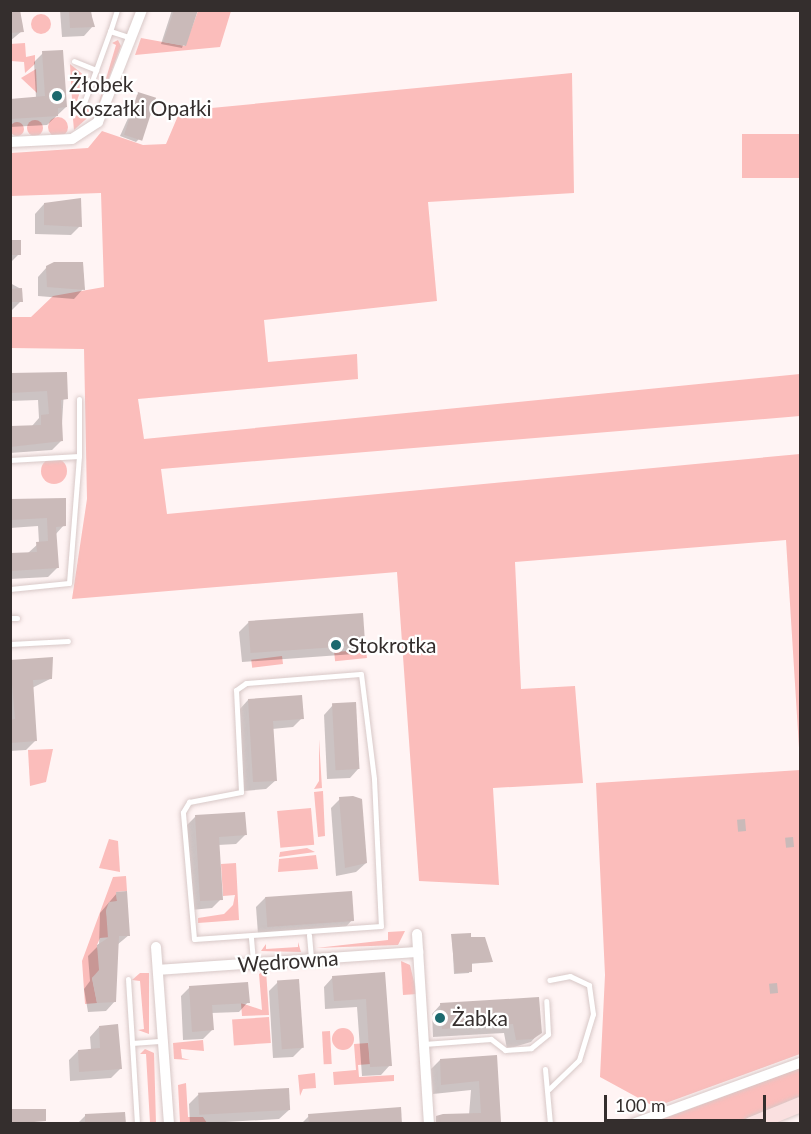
<!DOCTYPE html>
<meta charset="utf-8">
<style>
body{margin:0}
#map{position:relative;width:811px;height:1134px;overflow:hidden;background:#fff4f4;font-family:Lato,sans-serif}
div>[style]{position:absolute}
.green>*{inset:0;background:#fbbdbb;transform-origin:0 0}
.round{border-radius:50%}
.shadow>*{inset:0;background:#0003}
.building>*{inset:0;background:#cabab9;transform-origin:0 0}
.roads{filter:drop-shadow(0 0 2px #d8c8c7) drop-shadow(0 0 2px #d8c8c7)}
.service>*{height:5px;margin:-2.5px;padding:0 2.5px;transform-origin:2.5px;border-radius:2.5px;background:#fff}
.minor>*{height:10px;margin:-5px;padding:0 5px;transform-origin:5px;border-radius:5px;background:#fff}
.secondary>*{height:15px;margin:-7.5px;padding:0 7.5px;transform-origin:7.5px;border-radius:7.5px;background:#fae0e0}
.dots>*{width:16px;height:16px;translate:-50% -50%;box-sizing:border-box;border:3px solid #fff;border-radius:50%}
span{translate:-50% -50%;white-space:nowrap;text-align:center;line-height:1.15;-webkit-text-stroke:4.5px #fff;paint-order:stroke}
.poi-label{font-size:21px;color:#342e2d}
.left{translate:0 -50%;text-align:left}
.street-label{font-size:21px;color:#342e2d}
.frame{position:absolute;inset:0;border:12px solid #342e2d;pointer-events:none}
.scale{position:absolute;left:604px;top:1095px;width:162px;height:27px;box-sizing:border-box;border:3px solid #342e2d;border-top:0;padding-left:8px;font-size:18px;line-height:21px;white-space:nowrap;color:#342e2d;-webkit-text-stroke:4px #fff;paint-order:stroke}
</style>
<div id="map">
<div class="green">
<div style="clip-path:polygon(198px 11px,231px 11px,220px 47px,135px 55px,141px 38px,185px 46px)"></div>
<div class="round" style="left:31px;top:14px;width:20px;height:20px"></div>
<div style="clip-path:polygon(118px 40px,121px 46px,97px 109px,116px 45px,112px 43px)"></div>
<div style="clip-path:polygon(25px 43px,26px 57px,35px 55px,35px 64px,25px 73px,24px 62px,11px 61px,10px 44px)"></div>
<div style="clip-path:polygon(70px 64px,85px 76px,77px 101px,72px 99px)"></div>
<div style="clip-path:polygon(36px 69px,37px 93px,21px 78px)"></div>
<div style="clip-path:polygon(572px 73px,574px 193px,428px 202px,437px 301px,264px 320px,268px 362px,357px 354px,358px 379px,138px 399px,144px 439px,800px 374px,800px 416px,161px 469px,167px 514px,800px 454px,800px 764px,786px 540px,515px 562px,521px 689px,575px 686px,583px 783px,493px 788px,499px 885px,419px 881px,397px 572px,72px 599px,87px 499px,84px 349px,11px 348px,11px 317px,31px 317px,53px 296px,104px 287px,101px 193px,11px 196px,11px 153px,88px 148px,102px 131px,143px 145px,166px 144px,180px 111px)"></div>
<div style="clip-path:polygon(85px 107px,95px 111px,74px 130px,73px 119px)"></div>
<div class="round" style="left:48px;top:117px;width:20px;height:20px"></div>
<div class="round" style="left:27px;top:120px;width:16px;height:16px"></div>
<div class="round" style="left:10px;top:122px;width:14px;height:14px"></div>
<div style="left:800px;top:134px;width:44px;height:58px;rotate:90deg"></div>
<div class="round" style="left:41px;top:458px;width:26px;height:26px"></div>
<div style="left:366px;top:649px;width:9px;height:32px;rotate:84deg"></div>
<div style="left:282px;top:656px;width:8px;height:31px;rotate:83deg"></div>
<div style="clip-path:polygon(319px 739px,322px 788px,314px 789px,319px 781px)"></div>
<div style="clip-path:polygon(53px 749px,46px 782px,30px 786px,28px 750px)"></div>
<div style="clip-path:polygon(800px 770px,800px 1054px,655px 1107px,600px 1077px,605px 975px,596px 783px)"></div>
<div style="clip-path:polygon(323px 791px,325px 836px,318px 837px,314px 792px)"></div>
<div style="left:311px;top:808px;width:37px;height:34px;rotate:85deg"></div>
<div style="clip-path:polygon(109px 839px,118px 841px,120px 872px,99px 868px)"></div>
<div style="clip-path:polygon(307px 848px,315px 852px,279px 857px,280px 852px)"></div>
<div style="clip-path:polygon(316px 855px,318px 869px,278px 872px,279px 859px)"></div>
<div style="clip-path:polygon(236px 863px,239px 920px,198px 923px,198px 918px,224px 914px,233px 905px,235px 895px,223px 896px,221px 864px)"></div>
<div style="clip-path:polygon(126px 876px,127px 891px,116px 892px,117px 901px,106px 911px,111px 937px,100px 938px,97px 945px,102px 970px,92px 978px,97px 1003px,85px 1004px,82px 961px,113px 877px)"></div>
<div style="clip-path:polygon(405px 931px,398px 945px,316px 948px,388px 940px,388px 932px)"></div>
<div style="clip-path:polygon(298px 942px,301px 952px,261px 951px,266px 944px,266px 949px,298px 947px)"></div>
<div style="clip-path:polygon(401px 961px,410px 965px,417px 994px,403px 995px)"></div>
<div style="clip-path:polygon(266px 970px,269px 1015px,242px 1016px,241px 1003px,262px 1010px,259px 974px)"></div>
<div style="clip-path:polygon(140px 973px,149px 973px,149px 1034px,138px 1030px,144px 1029px,140px 981px,132px 980px)"></div>
<div style="left:269px;top:1017px;width:26px;height:37px;rotate:86deg"></div>
<div class="round" style="left:332px;top:1028px;width:22px;height:22px"></div>
<div style="left:330px;top:1031px;width:33px;height:8px;rotate:87deg"></div>
<div style="clip-path:polygon(203px 1040px,204px 1051px,181px 1049px,182px 1058px,190px 1060px,174px 1059px,173px 1043px)"></div>
<div style="clip-path:polygon(368px 1043px,370px 1064px,358px 1065px,359px 1077px,394px 1075px,394px 1081px,334px 1085px,333px 1072px,356px 1070px,354px 1044px)"></div>
<div style="clip-path:polygon(145px 1049px,154px 1053px,156px 1123px,150px 1123px,146px 1054px,140px 1054px)"></div>
<div style="clip-path:polygon(800px 1068px,800px 1098px,735px 1123px,649px 1124px)"></div>
<div style="clip-path:polygon(315px 1073px,316px 1088px,303px 1089px,300px 1096px,298px 1075px)"></div>
<div style="clip-path:polygon(186px 1083px,188px 1117px,203px 1117px,207px 1123px,180px 1123px,178px 1085px)"></div>
</div>
<div class="shadow">
<div style="clip-path:polygon(10px 10px,22px 31px,10px 41px)"></div>
<div style="clip-path:polygon(60px 10px,91px 10px,93px 26px,84px 36px,62px 37px)"></div>
<div style="clip-path:polygon(172px 10px,195px 10px,182px 48px,161px 44px)"></div>
<div style="clip-path:polygon(43px 53px,66px 107px,47px 125px,10px 127px,10px 100px,36px 98px,34px 62px)"></div>
<div style="clip-path:polygon(139px 94px,139px 139px,136px 142px,120px 136px)"></div>
<div style="clip-path:polygon(44px 204px,80px 226px,71px 235px,35px 234px,35px 214px)"></div>
<div style="clip-path:polygon(10px 243px,20px 253px,10px 263px)"></div>
<div style="clip-path:polygon(47px 267px,83px 289px,74px 299px,38px 296px,38px 277px)"></div>
<div style="clip-path:polygon(10px 283px,21px 289px,21px 301px,12px 310px)"></div>
<div style="clip-path:polygon(65px 373px,61px 441px,52px 450px,10px 453px,10px 428px,32px 426px,39px 418px,38px 400px,10px 401px,10px 377px)"></div>
<div style="clip-path:polygon(65px 500px,64px 525px,55px 535px,57px 568px,48px 577px,10px 579px,10px 555px,28px 553px,39px 543px,38px 526px,10px 528px,10px 503px)"></div>
<div style="clip-path:polygon(249px 622px,363px 644px,354px 654px,242px 662px,239px 632px)"></div>
<div style="clip-path:polygon(10px 661px,50px 679px,32px 688px,35px 741px,26px 750px,10px 751px)"></div>
<div style="clip-path:polygon(248px 700px,302px 718px,293px 727px,272px 729px,276px 780px,266px 789px,244px 791px,239px 710px)"></div>
<div style="clip-path:polygon(333px 705px,359px 768px,350px 778px,327px 779px,324px 715px)"></div>
<div style="clip-path:polygon(340px 799px,366px 863px,356px 872px,336px 876px,331px 808px)"></div>
<div style="clip-path:polygon(195px 817px,245px 835px,236px 844px,218px 845px,221px 899px,212px 908px,191px 910px,186px 826px)"></div>
<div style="clip-path:polygon(117px 893px,129px 935px,117px 945px,115px 1001px,106px 1011px,88px 1012px,84px 989px,90px 981px,88px 956px,99px 945px,100px 913px)"></div>
<div style="clip-path:polygon(266px 897px,352px 920px,343px 930px,258px 934px,256px 907px)"></div>
<div style="clip-path:polygon(452px 935px,492px 962px,470px 964px,469px 973px,454px 974px)"></div>
<div style="clip-path:polygon(384px 974px,390px 1065px,381px 1075px,362px 1076px,357px 1007px,325px 1009px,324px 987px,333px 977px)"></div>
<div style="clip-path:polygon(278px 982px,303px 1047px,293px 1057px,273px 1058px,269px 991px)"></div>
<div style="clip-path:polygon(190px 987px,248px 1002px,239px 1012px,211px 1013px,212px 1030px,203px 1039px,183px 1040px,181px 996px)"></div>
<div style="clip-path:polygon(538px 999px,540px 1032px,531px 1042px,507px 1049px,504px 1033px,433px 1037px,432px 1014px,441px 1004px)"></div>
<div style="clip-path:polygon(99px 1027px,120px 1069px,111px 1078px,70px 1081px,69px 1060px,78px 1051px,91px 1050px,90px 1037px)"></div>
<div style="clip-path:polygon(495px 1057px,500px 1124px,436px 1124px,444px 1115px,469px 1115px,471px 1090px,433px 1094px,431px 1069px,440px 1060px)"></div>
<div style="clip-path:polygon(198px 1095px,289px 1110px,279px 1119px,190px 1124px,189px 1104px)"></div>
<div style="clip-path:polygon(86px 1115px,125px 1124px,77px 1124px)"></div>
<div style="clip-path:polygon(309px 1116px,400px 1124px,301px 1124px)"></div>
</div>
<div class="building">
<div style="clip-path:polygon(10px 10px,20px 10px,24px 32px,10px 33px)"></div>
<div style="clip-path:polygon(69px 10px,90px 10px,95px 27px,70px 28px)"></div>
<div style="clip-path:polygon(174px 10px,198px 10px,186px 46px,163px 42px)"></div>
<div style="clip-path:polygon(63px 50px,67px 107px,58px 108px,58px 116px,10px 119px,10px 99px,45px 96px,42px 51px)"></div>
<div style="left:138px;top:92px;width:19px;height:45px;rotate:18deg"></div>
<div style="clip-path:polygon(81px 198px,82px 227px,44px 225px,44px 203px)"></div>
<div style="left:10px;top:240px;width:11px;height:15px"></div>
<div style="clip-path:polygon(54px 262px,83px 262px,85px 290px,47px 287px,46px 266px)"></div>
<div style="clip-path:polygon(22px 288px,23px 302px,10px 302px,10px 289px)"></div>
<div style="clip-path:polygon(67px 372px,68px 399px,61px 400px,63px 441px,10px 447px,10px 426px,41px 425px,41px 415px,49px 414px,47px 391px,10px 393px,10px 373px)"></div>
<div style="clip-path:polygon(66px 498px,66px 526px,56px 527px,59px 568px,10px 571px,10px 553px,37px 552px,36px 542px,48px 541px,47px 518px,10px 520px,10px 499px)"></div>
<div style="left:363px;top:613px;width:32px;height:115px;rotate:86deg"></div>
<div style="clip-path:polygon(53px 657px,52px 679px,33px 680px,37px 741px,10px 743px,10px 720px,15px 719px,10px 660px)"></div>
<div style="clip-path:polygon(302px 695px,304px 719px,273px 721px,277px 781px,253px 782px,248px 699px)"></div>
<div style="left:356px;top:702px;width:67px;height:24px;rotate:87deg"></div>
<div style="clip-path:polygon(353px 796px,362px 799px,367px 863px,345px 868px,339px 797px)"></div>
<div style="clip-path:polygon(245px 812px,247px 835px,219px 837px,223px 900px,200px 901px,195px 815px)"></div>
<div style="left:745px;top:819px;width:12px;height:8px;rotate:85deg"></div>
<div style="left:793px;top:837px;width:10px;height:8px;rotate:84deg"></div>
<div style="clip-path:polygon(127px 891px,130px 936px,119px 936px,116px 1002px,97px 1003px,92px 978px,99px 970px,97px 945px,108px 938px,106px 910px,109px 902px,117px 901px,116px 892px)"></div>
<div style="left:352px;top:891px;width:30px;height:87px;rotate:86deg"></div>
<div style="clip-path:polygon(471px 933px,471px 937px,485px 937px,493px 962px,472px 963px,472px 972px,455px 973px,451px 934px)"></div>
<div style="clip-path:polygon(385px 972px,392px 1066px,370px 1067px,366px 999px,334px 1001px,332px 976px)"></div>
<div style="left:299px;top:979px;width:69px;height:22px;rotate:86deg"></div>
<div style="clip-path:polygon(248px 982px,250px 1003px,212px 1005px,214px 1030px,192px 1032px,189px 986px)"></div>
<div style="left:777px;top:983px;width:10px;height:8px;rotate:84deg"></div>
<div style="clip-path:polygon(539px 997px,542px 1033px,533px 1039px,516px 1040px,513px 1024px,442px 1029px,440px 1003px)"></div>
<div style="clip-path:polygon(118px 1024px,122px 1069px,79px 1072px,78px 1050px,100px 1048px,99px 1026px)"></div>
<div style="clip-path:polygon(497px 1055px,501px 1122px,436px 1124px,436px 1116px,443px 1114px,481px 1113px,479px 1081px,441px 1085px,440px 1059px)"></div>
<div style="left:289px;top:1088px;width:22px;height:91px;rotate:87deg"></div>
<div style="clip-path:polygon(401px 1107px,402px 1124px,309px 1124px,308px 1114px)"></div>
<div style="clip-path:polygon(10px 1109px,46px 1109px,46px 1121px,10px 1124px)"></div>
<div style="clip-path:polygon(125px 1112px,126px 1124px,85px 1124px,85px 1114px)"></div>
</div>
<div class="roads">
<div class="service">
<div style="left:117px;top:10px;width:22px;rotate:108deg"></div>
<div style="left:110px;top:31px;width:23px;rotate:18deg"></div>
<div style="left:74px;top:61px;width:24px;rotate:22deg"></div>
<div style="left:84px;top:103px;width:77px;rotate:-70.1deg"></div>
<div style="left:10px;top:460px;width:69px;rotate:-3.3deg"></div>
<div style="left:79px;top:456px;width:57px;rotate:-90deg"></div>
<div style="left:10px;top:589px;width:59px;rotate:-5.8deg"></div>
<div style="left:69px;top:583px;width:127px;rotate:-85.5deg"></div>
<div style="left:10px;top:618px;width:7px"></div>
<div style="left:10px;top:644px;width:58px;rotate:-3deg"></div>
<div style="left:361px;top:674px;width:106px;rotate:82.9deg"></div>
<div style="left:374px;top:779px;width:147px;rotate:87.3deg"></div>
<div style="left:381px;top:926px;width:187px;rotate:176deg"></div>
<div style="left:194px;top:939px;width:127px;rotate:-95deg"></div>
<div style="left:183px;top:812px;width:12px;rotate:-59deg"></div>
<div style="left:189px;top:802px;width:53px;rotate:-10.9deg"></div>
<div style="left:241px;top:792px;width:102px;rotate:-92.8deg"></div>
<div style="left:236px;top:690px;width:12px;rotate:-35deg"></div>
<div style="left:246px;top:683px;width:115px;rotate:-4.5deg"></div>
<div style="left:309px;top:935px;width:24px;rotate:85deg"></div>
<div style="left:251px;top:938px;width:25px;rotate:85deg"></div>
<div style="left:128px;top:979px;width:64px;rotate:86.4deg"></div>
<div style="left:424px;top:1044px;width:67px;rotate:-4.3deg"></div>
<div style="left:491px;top:1039px;width:18px;rotate:38deg"></div>
<div style="left:505px;top:1050px;width:26px;rotate:-4deg"></div>
<div style="left:531px;top:1048px;width:22px;rotate:-39deg"></div>
<div style="left:548px;top:1034px;width:33px;rotate:-93deg"></div>
<div style="left:545px;top:1069px;width:55px;rotate:84.8deg"></div>
<div style="left:549px;top:1089px;width:42px;rotate:-44deg"></div>
<div style="left:579px;top:1060px;width:48px;rotate:-73.1deg"></div>
<div style="left:593px;top:1014px;width:29px;rotate:-98deg"></div>
<div style="left:589px;top:985px;width:21px;rotate:-155deg"></div>
<div style="left:570px;top:976px;width:21px;rotate:169deg"></div>
<div style="left:137px;top:1124px;width:81px;rotate:-93.5deg"></div>
<div style="left:132px;top:1043px;width:31px;rotate:-4deg"></div>
</div>
<div class="minor">
<div style="left:10px;top:142px;width:62px;rotate:-2.8deg"></div>
<div style="left:72px;top:139px;width:31px;rotate:-33deg"></div>
<div style="left:98px;top:122px;width:120px;rotate:-68.6deg"></div>
<div style="left:417px;top:934px;width:190px;rotate:86.4deg"></div>
<div style="left:156px;top:947px;width:177px;rotate:85.8deg"></div>
<div style="left:158px;top:970px;width:261px;rotate:-4deg"></div>
<div style="left:633px;top:1124px;width:178px;rotate:-20.1deg"></div>
</div>
<div class="secondary">
<div style="left:751px;top:1124px;width:53px;rotate:-22.2deg"></div>
</div>
</div>
<div class="dots">
<div style="left:57px;top:96px;background:#1c696e"></div>
<div style="left:336px;top:645px;background:#1c696e"></div>
<div style="left:440px;top:1018px;background:#1c696e"></div>
</div>
<div class="poi-label">
<span class="left" style="left:69px;top:96px">Żłobek<br>Koszałki Opałki</span>
<span class="left" style="left:348px;top:645px">Stokrotka</span>
<span class="left" style="left:452px;top:1018px">Żabka</span>
</div>
<div class="street-label">
<span style="left:288px;top:961px;rotate:-4deg">Wędrowna</span>
</div>
<div class="frame"></div>
<div class="scale">100 m</div>
</div>
